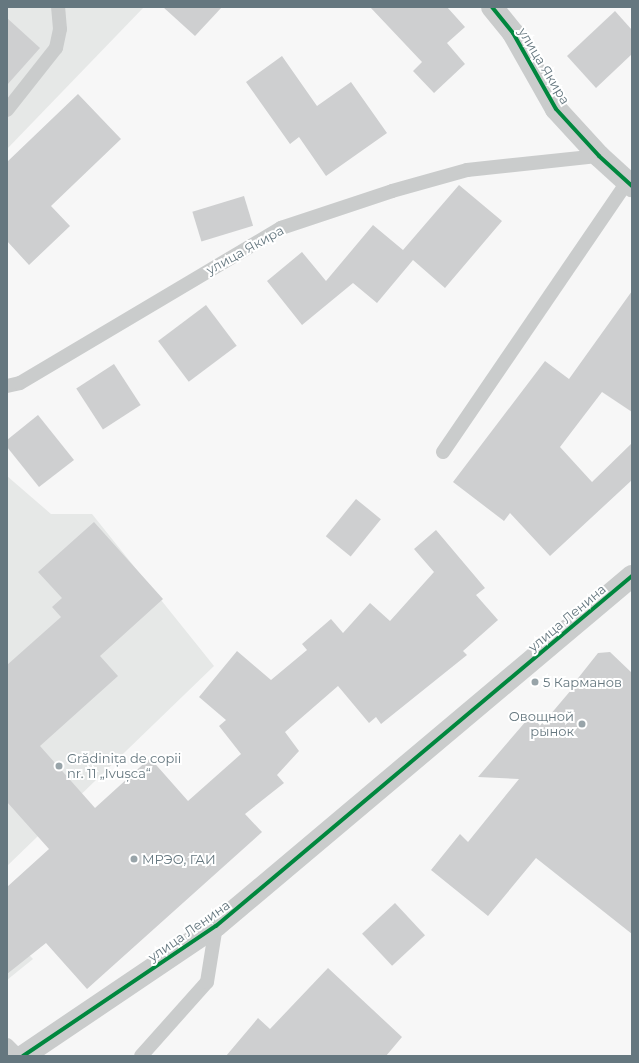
<!DOCTYPE html>
<meta charset="utf-8">
<style>
body{margin:0}
#map{position:relative;width:639px;height:1063px;overflow:hidden;background:#f7f7f7;font-family:Montserrat,sans-serif}
div>[style]{position:absolute}
.built>*{inset:0;background:#e6e8e7}
.building>*{inset:0;background:#cecfd0;transform-origin:0 0}
.service>*{height:14px;margin:-7px;padding:0 7px;transform-origin:7px;border-radius:7px;background:#cacccc}
.minor>*{height:22px;margin:-11px;padding:0 11px;transform-origin:11px;border-radius:11px;background:#cacccc}
.tertiary>*{height:22px;margin:-11px;padding:0 11px;transform-origin:11px;border-radius:11px;background:#cacccc}
.cycleway>*{height:4px;margin:-2px;padding:0 2px;transform-origin:2px;border-radius:2px;background:#00873e}
.dots>*{width:11px;height:11px;translate:-50% -50%;box-sizing:border-box;border:2px solid #fff;border-radius:50%}
span{translate:-50% -50%;white-space:nowrap;text-align:center;line-height:1.15;-webkit-text-stroke:4px #fff;paint-order:stroke}
.street-label{font-size:13px;color:#65777f}
.poi-label{font-size:13px;color:#65777f}
.left{translate:0 -50%;text-align:left}
.right{translate:-100% -50%;text-align:right}
.frame{position:absolute;inset:0;border:8px solid #65777f;pointer-events:none}
</style>
<div id="map">
<div class="built">
<div style="clip-path:polygon(7px 7px,144px 7px,7px 149px)"></div>
<div style="clip-path:polygon(7px 476px,51px 514px,92px 514px,214px 666px,7px 866px)"></div>
<div style="clip-path:polygon(7px 932px,33px 959px,7px 980px)"></div>
</div>
<div class="building">
<div style="clip-path:polygon(163px 7px,222px 7px,195px 36px)"></div>
<div style="clip-path:polygon(370px 7px,447px 7px,465px 27px,447px 43px,465px 64px,434px 93px,413px 71px,422px 62px)"></div>
<div style="clip-path:polygon(615px 11px,632px 30px,632px 54px,596px 88px,567px 56px)"></div>
<div style="clip-path:polygon(7px 18px,40px 48px,7px 85px)"></div>
<div style="clip-path:polygon(282px 56px,317px 106px,351px 82px,387px 133px,326px 176px,299px 137px,290px 144px,246px 82px)"></div>
<div style="clip-path:polygon(78px 94px,121px 139px,51px 206px,70px 226px,29px 265px,7px 241px,7px 162px)"></div>
<div style="clip-path:polygon(459px 185px,502px 221px,445px 288px,413px 260px,377px 303px,353px 283px,302px 325px,267px 281px,302px 252px,326px 281px,373px 225px,403px 250px)"></div>
<div style="left:244px;top:196px;width:31px;height:54px;rotate:73deg"></div>
<div style="clip-path:polygon(632px 291px,632px 412px,602px 392px,560px 447px,592px 482px,632px 443px,632px 480px,550px 556px,510px 513px,504px 521px,453px 482px,545px 361px,569px 379px)"></div>
<div style="left:206px;top:305px;width:51px;height:60px;rotate:53deg"></div>
<div style="left:114px;top:364px;width:49px;height:45px;rotate:57deg"></div>
<div style="clip-path:polygon(38px 415px,74px 460px,39px 487px,7px 447px,7px 440px)"></div>
<div style="left:356px;top:499px;width:32px;height:48px;rotate:39deg"></div>
<div style="clip-path:polygon(94px 522px,163px 599px,100px 656px,118px 676px,40px 746px,95px 808px,150px 758px,188px 801px,241px 754px,219px 726px,226px 720px,199px 697px,237px 651px,271px 680px,307px 650px,302px 644px,331px 619px,343px 633px,370px 603px,390px 621px,434px 572px,414px 549px,436px 530px,485px 588px,476px 595px,498px 620px,463px 651px,467px 655px,381px 724px,376px 717px,369px 723px,338px 686px,285px 732px,299px 751px,277px 775px,284px 783px,245px 814px,262px 832px,87px 989px,46px 943px,7px 974px,7px 887px,49px 849px,7px 802px,7px 665px,61px 617px,52px 607px,62px 598px,38px 572px)"></div>
<div style="clip-path:polygon(610px 652px,632px 673px,632px 934px,536px 858px,488px 916px,431px 870px,460px 834px,468px 842px,519px 779px,478px 777px,533px 713px,544px 722px,577px 683px,575px 682px,598px 653px)"></div>
<div style="left:395px;top:903px;width:44px;height:45px;rotate:47deg"></div>
<div style="clip-path:polygon(328px 968px,402px 1037px,386px 1056px,226px 1056px,258px 1018px,270px 1029px)"></div>
</div>
<div class="service">
<div style="left:7px;top:110px;width:79px;rotate:-51.7deg"></div>
<div style="left:56px;top:48px;width:19px;rotate:-78deg"></div>
<div style="left:60px;top:29px;width:22px;rotate:-95deg"></div>
<div style="left:7px;top:386px;width:13px;rotate:-13deg"></div>
<div style="left:20px;top:383px;width:304px;rotate:-30.7deg"></div>
<div style="left:281px;top:228px;width:117px;rotate:-18.4deg"></div>
<div style="left:392px;top:191px;width:78px;rotate:-15.6deg"></div>
<div style="left:467px;top:170px;width:133px;rotate:-6.1deg"></div>
<div style="left:443px;top:452px;width:327px;rotate:-55.7deg"></div>
<div style="left:7px;top:1045px;width:16px;rotate:45deg"></div>
<div style="left:141px;top:1056px;width:99px;rotate:-48.3deg"></div>
<div style="left:207px;top:982px;width:57px;rotate:-80.9deg"></div>
</div>
<div class="minor">
<div style="left:492px;top:7px;width:33px;rotate:51deg"></div>
<div style="left:513px;top:33px;width:87px;rotate:60.5deg"></div>
<div style="left:556px;top:109px;width:64px;rotate:47.5deg"></div>
<div style="left:599px;top:156px;width:45px;rotate:42.3deg"></div>
</div>
<div class="tertiary">
<div style="left:23px;top:1056px;width:233px;rotate:-34deg"></div>
<div style="left:216px;top:926px;width:544px;rotate:-40.08deg"></div>
</div>
<div class="cycleway">
<div style="left:492px;top:7px;width:33px;rotate:51deg"></div>
<div style="left:513px;top:33px;width:87px;rotate:60.5deg"></div>
<div style="left:556px;top:109px;width:64px;rotate:47.5deg"></div>
<div style="left:599px;top:156px;width:45px;rotate:42.3deg"></div>
<div style="left:23px;top:1056px;width:233px;rotate:-34deg"></div>
<div style="left:216px;top:926px;width:544px;rotate:-40.08deg"></div>
</div>
<div class="dots">
<div style="left:535px;top:682px;background:#98a4a9"></div>
<div style="left:582px;top:724px;background:#98a4a9"></div>
<div style="left:59px;top:766px;background:#98a4a9"></div>
<div style="left:134px;top:859px;background:#98a4a9"></div>
</div>
<div class="street-label">
<span style="left:544px;top:66px;rotate:59deg">улица Якира</span>
<span style="left:245px;top:250px;rotate:-29deg">улица Якира</span>
<span style="left:567px;top:618px;rotate:-40deg">улица Ленина</span>
<span style="left:189px;top:931px;rotate:-35deg">улица Ленина</span>
</div>
<div class="poi-label">
<span class="left" style="left:543px;top:682px">5 Карманов</span>
<span class="right" style="left:574px;top:724px">Овощной<br>рынок</span>
<span class="left" style="left:67px;top:766px">Grădinița de copii<br>nr. 11 „Ivușca“</span>
<span class="left" style="left:142px;top:859px">МРЭО, ГАИ</span>
</div>
<div class="frame"></div>
</div>
